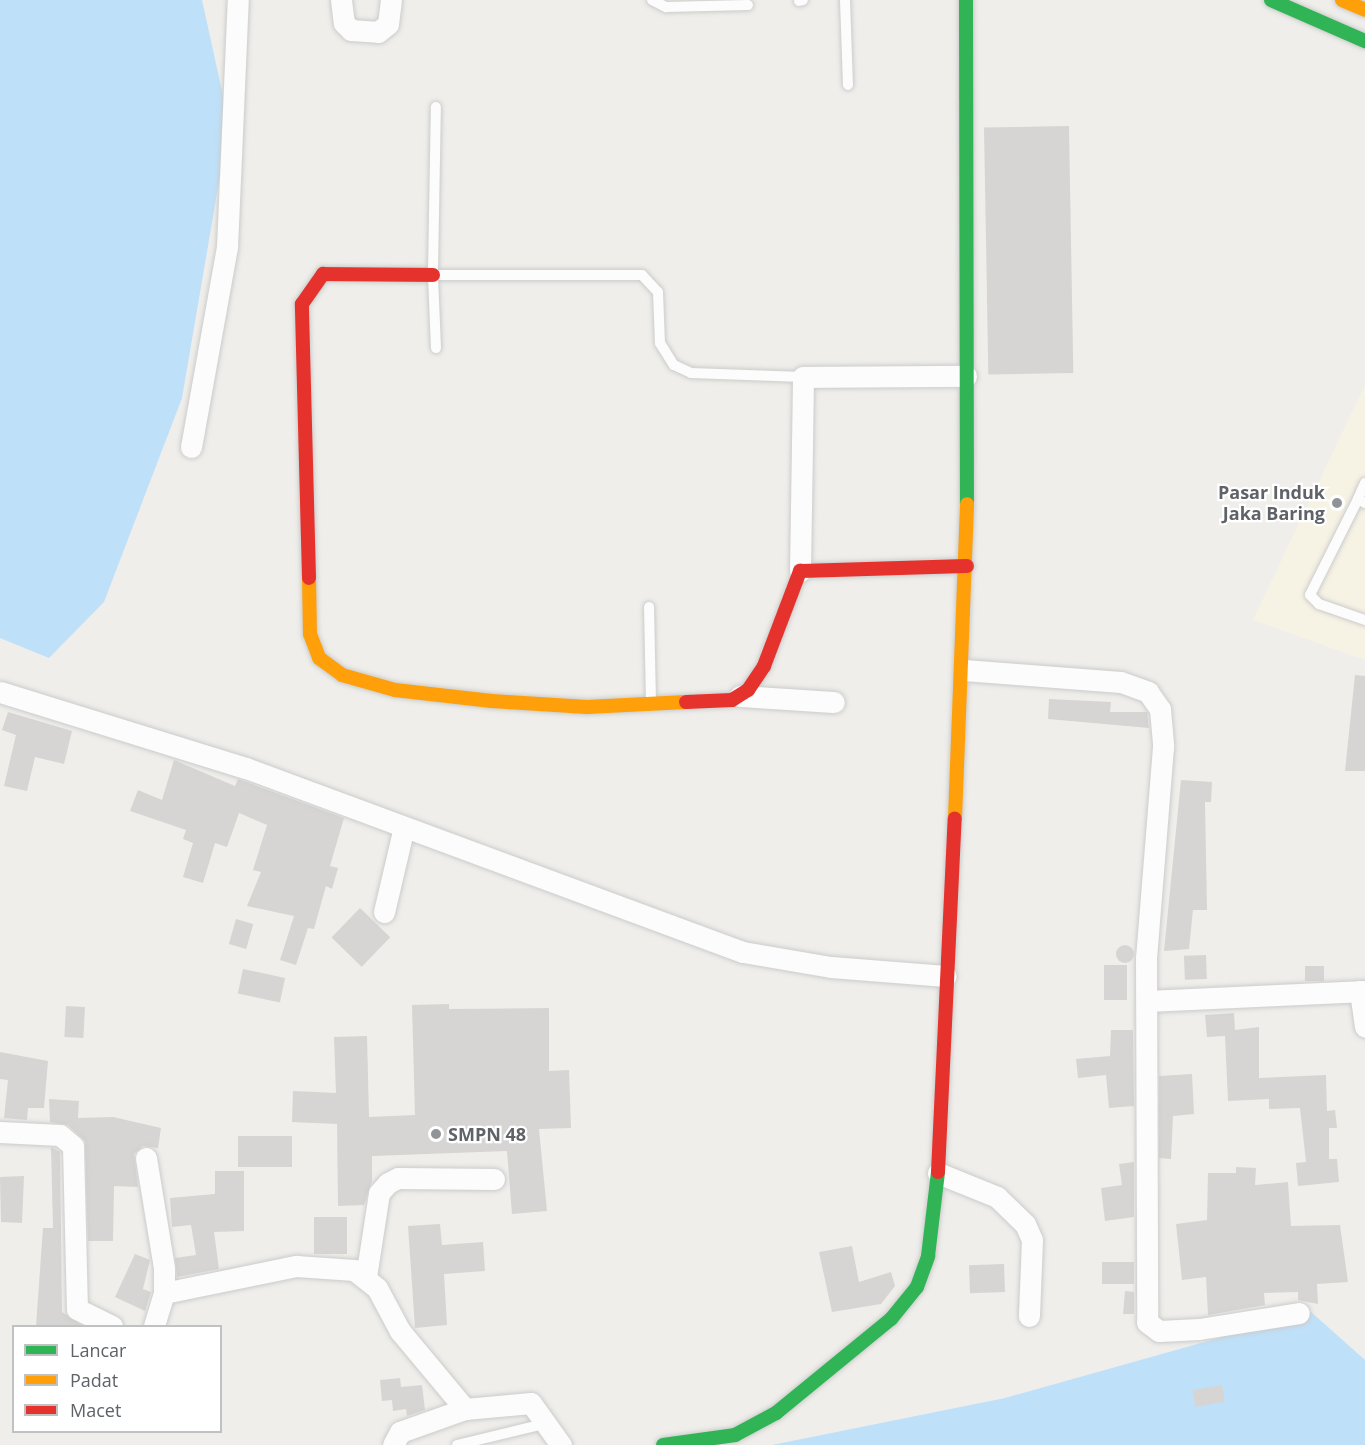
<!DOCTYPE html>
<style>
body{margin:0}
#map{position:relative;width:1365px;height:1445px;overflow:hidden;background:#efeeea;font-family:"Open Sans",sans-serif}
div>[style]{position:absolute}
.commercial>*{inset:0;background:#f7f3e4}
.water>*{inset:0;background:#bfe0f9}
.building>*{inset:0;background:#d6d5d3;transform-origin:0 0}
.round{border-radius:50%}
.roads{filter:drop-shadow(0 0 2px #cbcccc) drop-shadow(0 0 2px #cbcccc)}
.lane>*{height:10px;margin:-5px;padding:0 5px;transform-origin:5px;border-radius:5px;background:#fdfcfc}
.street>*{height:21px;margin:-10.5px;padding:0 10.5px;transform-origin:10.5px;border-radius:10.5px;background:#fdfcfc}
.fast>*{height:14px;margin:-7px;padding:0 7px;transform-origin:7px;border-radius:7px;background:#30b455}
.slow>*{height:14px;margin:-7px;padding:0 7px;transform-origin:7px;border-radius:7px;background:#ff9f0a}
.jam>*{height:14px;margin:-7px;padding:0 7px;transform-origin:7px;border-radius:7px;background:#e5322d}
.dots>*{width:16px;height:16px;translate:-50% -50%;box-sizing:border-box;border:3px solid #fff;border-radius:50%}
span{translate:-50% -50%;white-space:nowrap;text-align:center;line-height:1.15;-webkit-text-stroke:4.5px #fff;paint-order:stroke}
.poi-label{font-size:18px;color:#5f6368;font-weight:700}
.right{translate:-100% -50%;text-align:right}
.left{translate:0 -50%;text-align:left}
.legend{position:absolute;left:12px;top:1325px;width:210px;height:108px;box-sizing:border-box;background:#fff;border:2px solid #bfc1c3;margin:0;padding:8px 10px;list-style:none;font-size:18px;color:#5f6368}
.legend li{display:flex;align-items:center;gap:12px;height:30px}
.legend b{width:30px;border:2px solid #bfc1c3}
</style>
<div id="map">
<div class="commercial">
<div style="clip-path:polygon(1365px 385px,1365px 660px,1253px 620px)"></div>
</div>
<div class="water">
<div style="clip-path:polygon(0 0,202px 0,229px 123px,182px 398px,104px 602px,49px 658px,0 638px)"></div>
<div style="clip-path:polygon(1311px 1312px,1365px 1360px,1365px 1445px,772px 1445px,1005px 1398px)"></div>
</div>
<div class="building">
<div style="left:1069px;top:126px;width:247px;height:85px;rotate:89deg"></div>
<div style="clip-path:polygon(1355px 675px,1365px 676px,1365px 771px,1345px 771px)"></div>
<div style="clip-path:polygon(1049px 699px,1111px 702px,1110px 712px,1147px 712px,1149px 728px,1048px 719px)"></div>
<div style="clip-path:polygon(8px 712px,72px 731px,64px 764px,35px 757px,27px 791px,4px 786px,16px 735px,2px 730px)"></div>
<div style="clip-path:polygon(174px 760px,235px 786px,238px 779px,344px 818px,330px 866px,338px 868px,332px 889px,326px 886px,314px 929px,308px 928px,296px 965px,280px 960px,294px 916px,247px 906px,261px 872px,253px 870px,267px 825px,239px 813px,227px 847px,215px 843px,203px 883px,183px 877px,193px 843px,183px 839px,186px 830px,130px 811px,138px 790px,162px 800px)"></div>
<div style="clip-path:polygon(1181px 780px,1212px 782px,1211px 802px,1205px 802px,1207px 910px,1193px 910px,1189px 949px,1164px 951px)"></div>
<div style="left:360px;top:908px;width:42px;height:41px;rotate:44deg"></div>
<div style="left:236px;top:919px;width:18px;height:26px;rotate:16deg"></div>
<div class="round" style="left:1116px;top:945px;width:18px;height:18px"></div>
<div style="left:1206px;top:955px;width:24px;height:22px;rotate:88deg"></div>
<div style="left:1104px;top:965px;width:23px;height:35px"></div>
<div style="left:1305px;top:966px;width:19px;height:15px"></div>
<div style="left:243px;top:969px;width:43px;height:25px;rotate:12deg"></div>
<div style="clip-path:polygon(449px 1004px,449px 1009px,549px 1008px,549px 1071px,569px 1070px,571px 1128px,539px 1129px,547px 1211px,512px 1214px,507px 1151px,372px 1156px,372px 1181px,364px 1205px,338px 1206px,337px 1124px,292px 1122px,293px 1091px,336px 1093px,334px 1037px,367px 1036px,369px 1117px,415px 1115px,412px 1005px)"></div>
<div style="left:66px;top:1006px;width:19px;height:31px;rotate:3deg"></div>
<div style="clip-path:polygon(1234px 1013px,1235px 1030px,1259px 1027px,1259px 1078px,1326px 1075px,1327px 1111px,1335px 1110px,1337px 1128px,1329px 1128px,1329px 1159px,1337px 1159px,1339px 1182px,1298px 1186px,1296px 1163px,1306px 1162px,1300px 1108px,1269px 1109px,1269px 1099px,1228px 1101px,1225px 1036px,1207px 1037px,1205px 1015px)"></div>
<div style="clip-path:polygon(1111px 1030px,1133px 1030px,1134px 1106px,1109px 1108px,1106px 1075px,1078px 1078px,1076px 1059px,1110px 1056px)"></div>
<div style="clip-path:polygon(0 1052px,48px 1061px,44px 1108px,28px 1108px,27px 1120px,4px 1118px,8px 1080px,0 1079px)"></div>
<div style="clip-path:polygon(1192px 1074px,1194px 1114px,1173px 1116px,1171px 1159px,1159px 1158px,1159px 1076px)"></div>
<div style="clip-path:polygon(49px 1099px,79px 1101px,78px 1118px,113px 1117px,161px 1128px,158px 1148px,143px 1146px,134px 1154px,138px 1187px,114px 1186px,113px 1241px,88px 1241px,85px 1141px,68px 1125px,50px 1122px)"></div>
<div style="left:292px;top:1136px;width:31px;height:54px;rotate:90deg"></div>
<div style="clip-path:polygon(51px 1147px,60px 1152px,62px 1312px,83px 1326px,36px 1326px,43px 1228px,53px 1228px)"></div>
<div style="clip-path:polygon(1134px 1162px,1134px 1217px,1105px 1221px,1101px 1188px,1122px 1185px,1119px 1164px)"></div>
<div style="clip-path:polygon(1236px 1167px,1256px 1168px,1255px 1185px,1288px 1182px,1291px 1226px,1340px 1225px,1348px 1282px,1317px 1284px,1318px 1304px,1298px 1300px,1298px 1292px,1264px 1293px,1265px 1305px,1208px 1315px,1206px 1277px,1182px 1280px,1176px 1224px,1207px 1220px,1208px 1173px,1236px 1173px)"></div>
<div style="clip-path:polygon(215px 1171px,244px 1171px,244px 1231px,214px 1232px,219px 1269px,177px 1277px,175px 1258px,196px 1255px,191px 1225px,172px 1227px,170px 1198px,215px 1194px)"></div>
<div style="clip-path:polygon(24px 1176px,22px 1223px,1px 1222px,0 1177px)"></div>
<div style="left:314px;top:1217px;width:33px;height:37px"></div>
<div style="clip-path:polygon(440px 1224px,442px 1245px,483px 1242px,485px 1271px,444px 1274px,447px 1325px,415px 1328px,408px 1226px)"></div>
<div style="clip-path:polygon(852px 1246px,859px 1282px,891px 1272px,895px 1286px,881px 1304px,832px 1312px,819px 1252px)"></div>
<div style="clip-path:polygon(135px 1254px,150px 1260px,143px 1289px,151px 1292px,145px 1311px,115px 1297px)"></div>
<div style="left:1134px;top:1262px;width:22px;height:32px;rotate:90deg"></div>
<div style="left:1004px;top:1264px;width:28px;height:35px;rotate:88deg"></div>
<div style="clip-path:polygon(1125px 1291px,1134px 1292px,1134px 1314px,1123px 1314px)"></div>
<div style="clip-path:polygon(400px 1378px,401px 1387px,422px 1385px,425px 1410px,407px 1416px,406px 1409px,393px 1411px,392px 1400px,382px 1401px,380px 1380px)"></div>
<div style="left:1222px;top:1385px;width:17px;height:30px;rotate:80deg"></div>
</div>
<div class="roads">
<div class="lane">
<div style="left:652px;top:0;width:16px;rotate:27deg"></div>
<div style="left:666px;top:7px;width:82px;rotate:-1.4deg"></div>
<div style="left:845px;top:0;width:85px;rotate:88deg"></div>
<div style="left:799px;top:1px;width:4px;rotate:-14deg"></div>
<div style="left:433px;top:272px;width:165px;rotate:-89deg"></div>
<div style="left:436px;top:348px;width:73px;rotate:-92.4deg"></div>
<div style="left:433px;top:275px;width:209px"></div>
<div style="left:642px;top:275px;width:23px;rotate:47deg"></div>
<div style="left:658px;top:292px;width:51px;rotate:87.8deg"></div>
<div style="left:660px;top:343px;width:26px;rotate:58deg"></div>
<div style="left:674px;top:365px;width:19px;rotate:25deg"></div>
<div style="left:691px;top:373px;width:112px;rotate:2deg"></div>
<div style="left:1365px;top:483px;width:17px;rotate:114deg"></div>
<div style="left:1358px;top:499px;width:8px;rotate:30deg"></div>
<div style="left:1358px;top:499px;width:107px;rotate:116.6deg"></div>
<div style="left:1310px;top:595px;width:13px;rotate:45deg"></div>
<div style="left:1319px;top:604px;width:49px;rotate:19.2deg"></div>
<div style="left:649px;top:607px;width:95px;rotate:88.8deg"></div>
<div style="left:457px;top:1445px;width:94px;rotate:-13.6deg"></div>
</div>
<div class="street">
<div style="left:341px;top:0;width:23px;rotate:83deg"></div>
<div style="left:344px;top:23px;width:10px;rotate:45deg"></div>
<div style="left:351px;top:30px;width:27px;rotate:4deg"></div>
<div style="left:378px;top:32px;width:13px;rotate:-39deg"></div>
<div style="left:388px;top:24px;width:24px;rotate:-83deg"></div>
<div style="left:191px;top:447px;width:203px;rotate:-79.8deg"></div>
<div style="left:227px;top:247px;width:247px;rotate:-87.5deg"></div>
<div style="left:800px;top:571px;width:194px;rotate:-89.1deg"></div>
<div style="left:803px;top:377px;width:163px;rotate:-0.4deg"></div>
<div style="left:964px;top:670px;width:157px;rotate:4.4deg"></div>
<div style="left:1121px;top:682px;width:29px;rotate:20deg"></div>
<div style="left:1148px;top:692px;width:21px;rotate:55deg"></div>
<div style="left:1160px;top:709px;width:38px;rotate:85deg"></div>
<div style="left:1163px;top:747px;width:212px;rotate:94.6deg"></div>
<div style="left:1146px;top:958px;width:364px;rotate:89.8deg"></div>
<div style="left:1147px;top:1322px;width:15px;rotate:37deg"></div>
<div style="left:1159px;top:1331px;width:40px;rotate:-2.9deg"></div>
<div style="left:1199px;top:1329px;width:101px;rotate:-9.1deg"></div>
<div style="left:0;top:692px;width:257px;rotate:17.2deg"></div>
<div style="left:246px;top:768px;width:530px;rotate:20.32deg"></div>
<div style="left:743px;top:952px;width:89px;rotate:9.7deg"></div>
<div style="left:831px;top:967px;width:115px;rotate:4.5deg"></div>
<div style="left:740px;top:696px;width:94px;rotate:3.7deg"></div>
<div style="left:384px;top:912px;width:87px;rotate:-76.8deg"></div>
<div style="left:1360px;top:991px;width:36px;rotate:82deg"></div>
<div style="left:1147px;top:1001px;width:218px;rotate:-2.6deg"></div>
<div style="left:0;top:1132px;width:60px;rotate:2.9deg"></div>
<div style="left:60px;top:1135px;width:17px;rotate:40deg"></div>
<div style="left:73px;top:1146px;width:163px;rotate:88.6deg"></div>
<div style="left:77px;top:1309px;width:39px;rotate:26deg"></div>
<div style="left:146px;top:1158px;width:111px;rotate:80.7deg"></div>
<div style="left:164px;top:1268px;width:25px;rotate:90deg"></div>
<div style="left:164px;top:1293px;width:34px;rotate:107deg"></div>
<div style="left:938px;top:1173px;width:64px;rotate:22.1deg"></div>
<div style="left:997px;top:1197px;width:39px;rotate:44deg"></div>
<div style="left:1025px;top:1224px;width:17px;rotate:66deg"></div>
<div style="left:1032px;top:1240px;width:76px;rotate:92.3deg"></div>
<div style="left:366px;top:1277px;width:85px;rotate:-81.2deg"></div>
<div style="left:379px;top:1193px;width:13px;rotate:-48deg"></div>
<div style="left:388px;top:1183px;width:11px;rotate:-27deg"></div>
<div style="left:398px;top:1178px;width:96px;rotate:0.6deg"></div>
<div style="left:164px;top:1293px;width:135px;rotate:-11.6deg"></div>
<div style="left:296px;top:1266px;width:58px;rotate:3.9deg"></div>
<div style="left:354px;top:1270px;width:29px;rotate:38deg"></div>
<div style="left:377px;top:1288px;width:49px;rotate:61.9deg"></div>
<div style="left:400px;top:1331px;width:102px;rotate:50.2deg"></div>
<div style="left:465px;top:1409px;width:66px;rotate:-5.2deg"></div>
<div style="left:531px;top:1403px;width:52px;rotate:54.5deg"></div>
<div style="left:393px;top:1445px;width:15px;rotate:-62deg"></div>
<div style="left:400px;top:1432px;width:69px;rotate:-19.5deg"></div>
</div>
<div class="fast">
<div style="left:966px;top:0;width:504px;rotate:89.89deg"></div>
<div style="left:1271px;top:0;width:103px;rotate:23.6deg"></div>
<div style="left:663px;top:1445px;width:73px;rotate:-7.9deg"></div>
<div style="left:735px;top:1435px;width:47px;rotate:-28.2deg"></div>
<div style="left:776px;top:1413px;width:149px;rotate:-39.3deg"></div>
<div style="left:891px;top:1319px;width:41px;rotate:-50.9deg"></div>
<div style="left:917px;top:1287px;width:33px;rotate:-70deg"></div>
<div style="left:928px;top:1256px;width:85px;rotate:-83.2deg"></div>
</div>
<div class="slow">
<div style="left:1342px;top:0;width:25px;rotate:23deg"></div>
<div style="left:309px;top:578px;width:56px;rotate:89deg"></div>
<div style="left:310px;top:634px;width:26px;rotate:69deg"></div>
<div style="left:319px;top:658px;width:29px;rotate:36deg"></div>
<div style="left:342px;top:675px;width:55px;rotate:15.8deg"></div>
<div style="left:395px;top:690px;width:97px;rotate:6.5deg"></div>
<div style="left:491px;top:701px;width:96px;rotate:3.6deg"></div>
<div style="left:587px;top:707px;width:99px;rotate:-2.9deg"></div>
<div style="left:955px;top:818px;width:314px;rotate:-87.8deg"></div>
</div>
<div class="jam">
<div style="left:309px;top:578px;width:274px;rotate:-91.5deg"></div>
<div style="left:302px;top:304px;width:37px;rotate:-55deg"></div>
<div style="left:323px;top:274px;width:110px;rotate:0.5deg"></div>
<div style="left:686px;top:702px;width:46px;rotate:-2.5deg"></div>
<div style="left:732px;top:700px;width:19px;rotate:-32deg"></div>
<div style="left:748px;top:690px;width:29px;rotate:-56deg"></div>
<div style="left:764px;top:666px;width:102px;rotate:-69.2deg"></div>
<div style="left:800px;top:571px;width:167px;rotate:-1.7deg"></div>
<div style="left:938px;top:1172px;width:354px;rotate:-87.3deg"></div>
</div>
</div>
<div class="dots">
<div style="left:1337px;top:503px;background:#919496"></div>
<div style="left:436px;top:1134px;background:#919496"></div>
</div>
<div class="poi-label">
<span class="right" style="left:1325px;top:503px">Pasar Induk<br>Jaka Baring</span>
<span class="left" style="left:448px;top:1134px">SMPN 48</span>
</div>
<ul class="legend">
<li><b style="height:8px;background:#30b455"></b>Lancar</li>
<li><b style="height:8px;background:#ff9f0a"></b>Padat</li>
<li><b style="height:8px;background:#e5322d"></b>Macet</li>
</ul>
</div>
